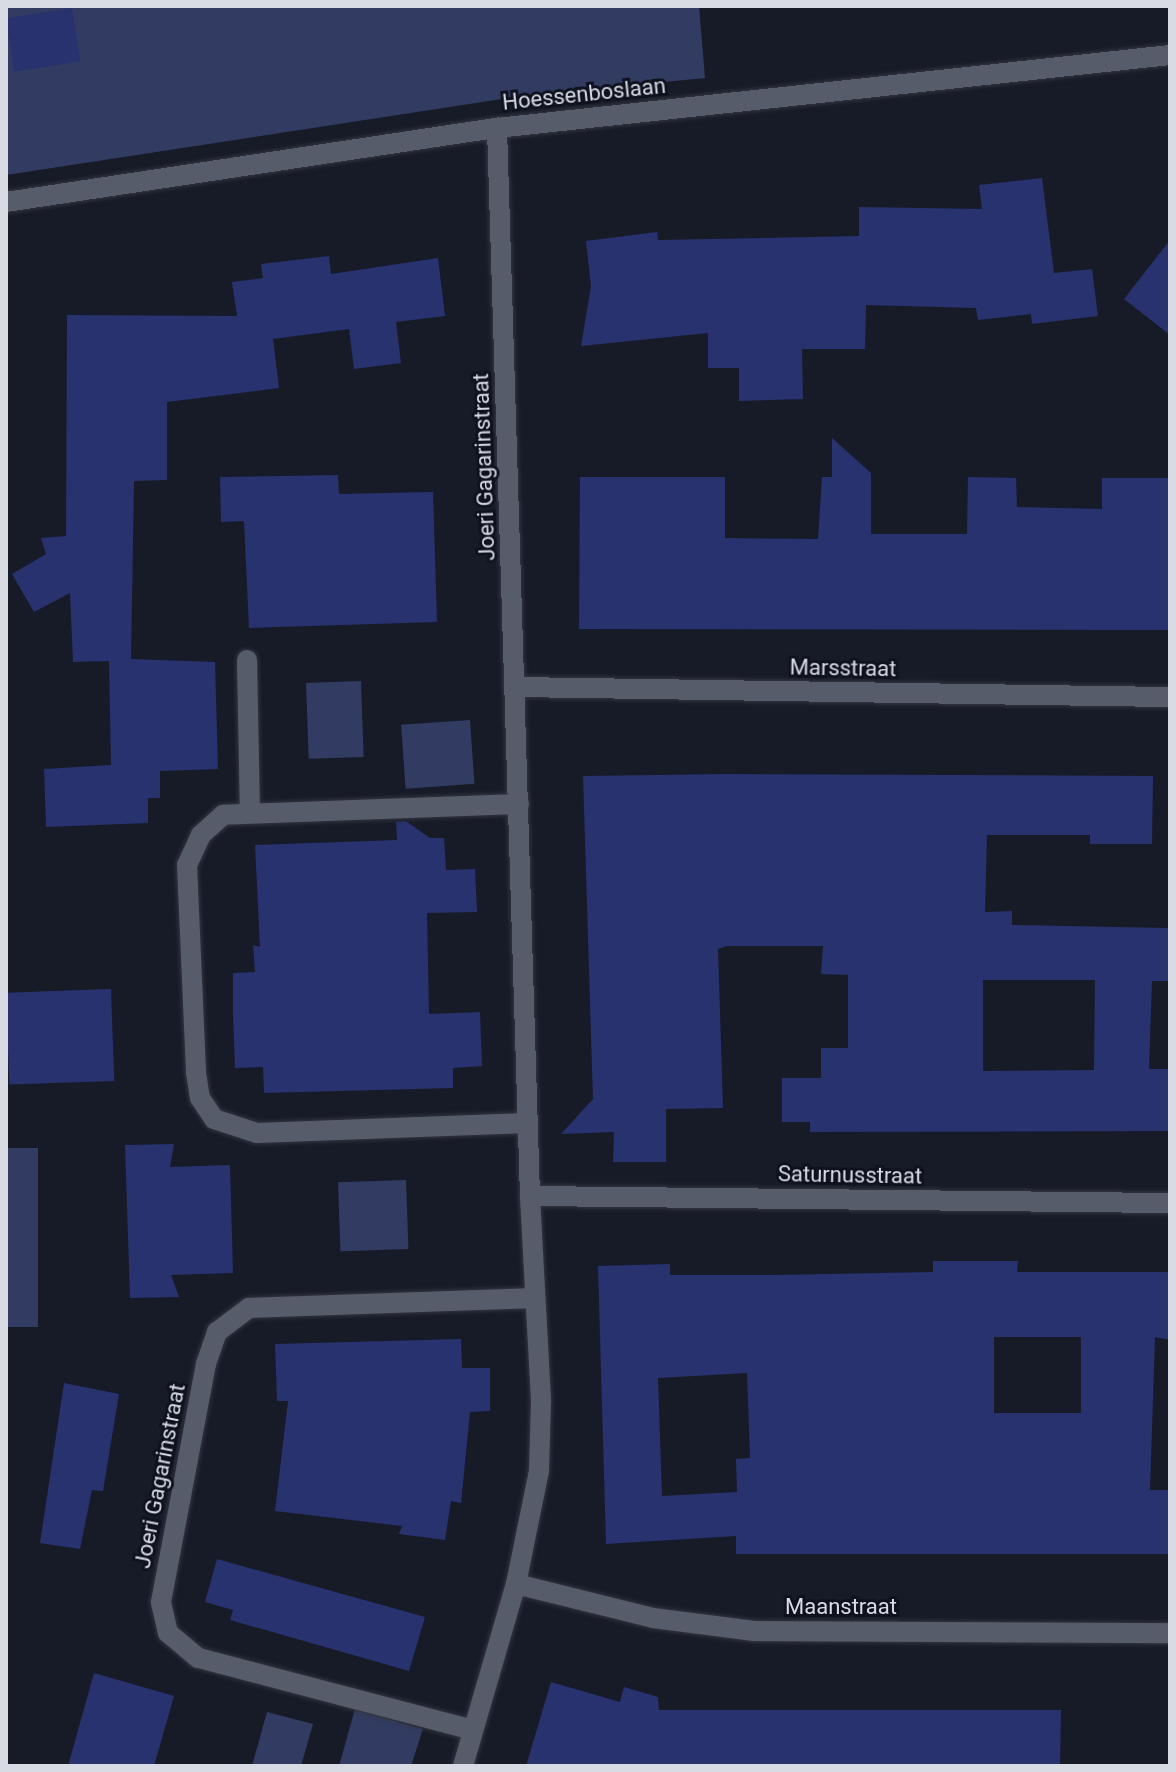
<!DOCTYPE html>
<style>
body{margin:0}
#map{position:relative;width:1176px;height:1772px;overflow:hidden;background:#171b28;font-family:Roboto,sans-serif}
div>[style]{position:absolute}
.green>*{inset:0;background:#323c62;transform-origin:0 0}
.building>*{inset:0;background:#27326f;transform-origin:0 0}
.roads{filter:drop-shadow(0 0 2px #33353f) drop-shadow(0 0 2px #33353f)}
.minor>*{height:20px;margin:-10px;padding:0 10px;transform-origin:10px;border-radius:10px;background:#575c6b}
span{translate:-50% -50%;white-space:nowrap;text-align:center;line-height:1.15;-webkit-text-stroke:6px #0e121e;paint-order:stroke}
.street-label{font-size:22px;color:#d8dbe4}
.frame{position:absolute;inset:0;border:8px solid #d8dbe4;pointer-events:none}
</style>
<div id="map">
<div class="green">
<div style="clip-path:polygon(6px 6px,699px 6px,705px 78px,521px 96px,6px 175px)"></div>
<div style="left:361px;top:681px;width:76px;height:55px;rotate:88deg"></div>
<div style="left:470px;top:720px;width:64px;height:69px;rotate:86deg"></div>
<div style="left:38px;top:1148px;width:179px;height:32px;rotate:90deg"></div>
<div style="left:406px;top:1180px;width:69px;height:68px;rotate:88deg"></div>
<div style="clip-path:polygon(355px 1709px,423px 1729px,411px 1766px,339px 1766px)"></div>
<div style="clip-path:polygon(267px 1712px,313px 1724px,301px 1766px,252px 1766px)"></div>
</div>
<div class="building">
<div style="left:72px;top:8px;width:54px;height:67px;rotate:81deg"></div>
<div style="clip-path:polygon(1042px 178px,1054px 273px,1092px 269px,1098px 316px,1032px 324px,1031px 314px,978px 320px,976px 308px,866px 305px,865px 349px,802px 349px,803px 399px,739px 401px,739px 368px,708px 368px,708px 333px,581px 346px,591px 286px,586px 241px,657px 232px,658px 240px,859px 236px,859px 207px,982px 209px,979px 185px)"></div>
<div style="clip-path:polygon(1170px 240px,1170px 335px,1124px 299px)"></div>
<div style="clip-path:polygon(329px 256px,331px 274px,438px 258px,445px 316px,396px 322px,401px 363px,354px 369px,349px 329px,273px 339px,279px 388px,167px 402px,167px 480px,134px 481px,131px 659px,215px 662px,218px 769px,160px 771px,160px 798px,148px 798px,148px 823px,46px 827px,44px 769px,111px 765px,109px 661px,73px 662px,70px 593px,34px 612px,12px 574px,46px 554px,41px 538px,66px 536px,67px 315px,237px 316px,232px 282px,263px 278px,261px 264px)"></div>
<div style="clip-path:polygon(832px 438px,871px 473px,871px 534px,967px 534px,968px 477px,1016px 478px,1017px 507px,1102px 509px,1102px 478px,1170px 478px,1170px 630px,579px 629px,580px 477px,725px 477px,725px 538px,818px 539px,822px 477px,832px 477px)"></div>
<div style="clip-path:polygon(338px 475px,339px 494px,433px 492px,437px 622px,249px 628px,244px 521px,221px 522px,220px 477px)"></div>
<div style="clip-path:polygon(evenodd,727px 774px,1153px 776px,1152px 844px,1090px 844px,1090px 835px,987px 835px,985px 912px,1012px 911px,1012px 925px,1168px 928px,1168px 981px,1152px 981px,1149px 1069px,1170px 1069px,1170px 1131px,810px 1132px,810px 1122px,782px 1122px,782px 1078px,821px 1078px,821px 1048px,848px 1048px,848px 975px,821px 974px,823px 946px,727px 946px,718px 949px,723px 1108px,666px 1109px,666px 1162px,613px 1162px,614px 1132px,561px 1134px,593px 1099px,583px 776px,727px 774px,983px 980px,1095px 980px,1094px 1070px,983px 1071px,983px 980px)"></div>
<div style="clip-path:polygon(406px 821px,430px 838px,444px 838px,446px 870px,475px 869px,477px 912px,427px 913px,429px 1014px,480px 1012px,482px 1066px,453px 1068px,453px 1088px,264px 1093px,263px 1067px,235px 1068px,233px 1014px,233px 973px,255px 972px,253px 945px,260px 947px,255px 845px,397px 840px,396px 822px)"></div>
<div style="left:111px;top:989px;width:92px;height:105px;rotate:88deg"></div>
<div style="clip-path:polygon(174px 1144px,170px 1167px,230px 1165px,233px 1273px,171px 1275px,179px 1297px,130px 1298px,125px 1145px)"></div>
<div style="clip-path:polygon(evenodd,933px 1261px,1018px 1261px,1017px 1272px,1170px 1272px,1170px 1340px,1155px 1337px,1150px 1490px,1170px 1490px,1170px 1554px,736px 1554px,736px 1536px,606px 1544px,598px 1266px,670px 1264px,670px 1275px,775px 1275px,933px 1272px,933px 1261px,994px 1337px,1081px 1337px,1081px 1413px,994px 1413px,994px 1337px,933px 1261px,747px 1373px,750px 1458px,736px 1459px,737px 1492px,662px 1496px,658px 1378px,747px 1373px)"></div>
<div style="clip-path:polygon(461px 1339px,462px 1368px,490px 1368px,490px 1411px,470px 1412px,461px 1503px,451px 1501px,445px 1540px,399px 1534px,402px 1526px,275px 1511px,288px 1401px,277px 1401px,275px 1344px)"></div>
<div style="clip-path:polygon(64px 1383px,119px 1394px,103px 1491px,92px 1490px,80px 1549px,40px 1543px)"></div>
<div style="clip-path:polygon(217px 1559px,425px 1617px,409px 1671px,230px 1620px,233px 1610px,205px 1602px)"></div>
<div style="clip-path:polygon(94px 1673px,174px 1696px,154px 1766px,68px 1766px)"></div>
<div style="clip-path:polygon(551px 1682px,620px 1702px,624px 1687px,658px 1697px,659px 1710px,1061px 1710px,1060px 1766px,526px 1766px)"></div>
</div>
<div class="roads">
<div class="minor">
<div style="left:6px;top:202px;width:497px;rotate:-8.6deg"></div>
<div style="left:497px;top:128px;width:677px;rotate:-6.19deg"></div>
<div style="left:247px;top:660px;width:151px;rotate:88.9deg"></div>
<div style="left:516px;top:687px;width:654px;rotate:0.88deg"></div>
<div style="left:519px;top:804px;width:296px;rotate:177.9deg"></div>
<div style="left:223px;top:815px;width:30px;rotate:138deg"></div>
<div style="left:201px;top:835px;width:33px;rotate:115deg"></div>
<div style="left:187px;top:865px;width:208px;rotate:87.5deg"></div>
<div style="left:196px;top:1073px;width:25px;rotate:81deg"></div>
<div style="left:200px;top:1098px;width:25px;rotate:56deg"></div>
<div style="left:214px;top:1119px;width:45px;rotate:18deg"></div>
<div style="left:257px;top:1133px;width:271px;rotate:-2.1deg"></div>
<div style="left:530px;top:1196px;width:640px;rotate:0.63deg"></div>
<div style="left:516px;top:1584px;width:141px;rotate:13.9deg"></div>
<div style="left:653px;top:1618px;width:102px;rotate:7.3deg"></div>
<div style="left:754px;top:1631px;width:416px;rotate:0.3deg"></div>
<div style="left:473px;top:1730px;width:284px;rotate:-165.3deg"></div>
<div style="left:198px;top:1658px;width:39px;rotate:-140deg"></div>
<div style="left:168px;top:1633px;width:32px;rotate:-103deg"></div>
<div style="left:161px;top:1602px;width:242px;rotate:-79.3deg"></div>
<div style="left:206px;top:1364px;width:34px;rotate:-71deg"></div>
<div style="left:217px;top:1332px;width:40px;rotate:-37deg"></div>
<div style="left:249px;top:1308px;width:285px;rotate:-2deg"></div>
<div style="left:463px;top:1766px;width:190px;rotate:-73.8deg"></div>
<div style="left:516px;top:1584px;width:115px;rotate:-78.5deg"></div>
<div style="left:539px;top:1471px;width:71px;rotate:-88.4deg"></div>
<div style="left:541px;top:1400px;width:204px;rotate:-93.1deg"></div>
<div style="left:530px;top:1196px;width:1069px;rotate:-91.77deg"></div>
</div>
</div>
<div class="street-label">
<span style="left:584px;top:94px;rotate:-6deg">Hoessenboslaan</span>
<span style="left:484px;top:467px;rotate:-92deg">Joeri Gagarinstraat</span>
<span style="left:843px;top:668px;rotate:1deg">Marsstraat</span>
<span style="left:850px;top:1175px;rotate:1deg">Saturnusstraat</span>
<span style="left:160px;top:1476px;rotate:-79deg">Joeri Gagarinstraat</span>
<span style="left:841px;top:1607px">Maanstraat</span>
</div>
<div class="frame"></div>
</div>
